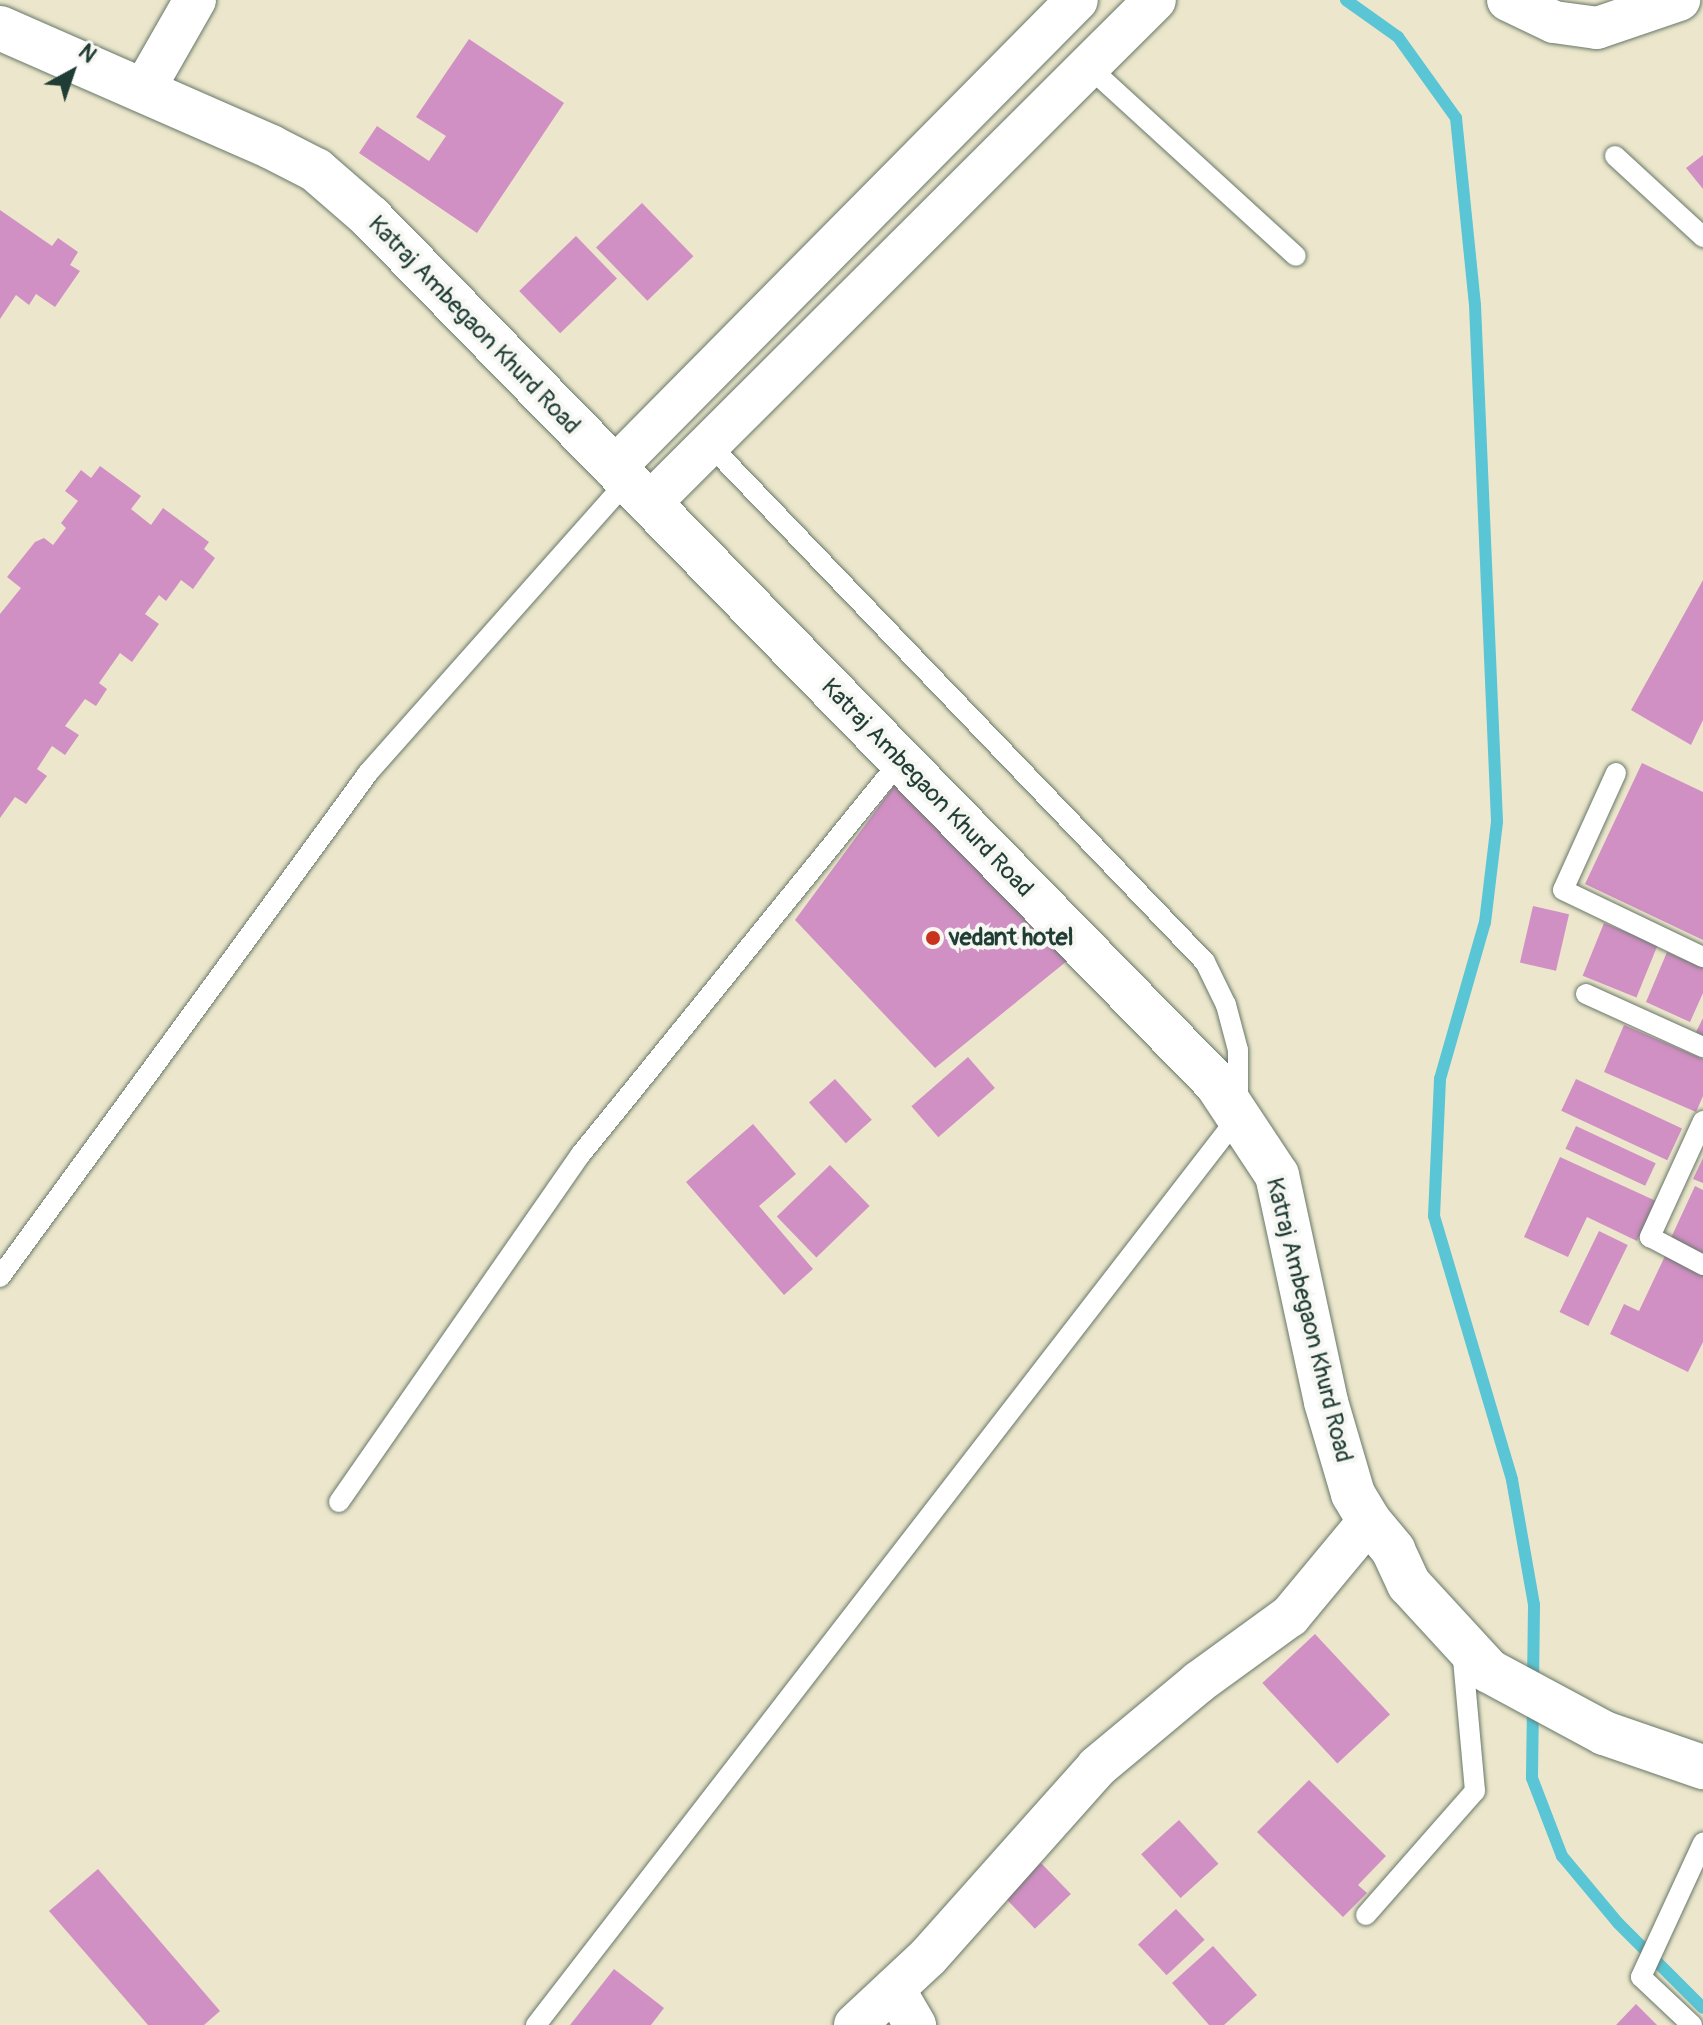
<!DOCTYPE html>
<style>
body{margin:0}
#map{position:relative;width:1703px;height:2025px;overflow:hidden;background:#ece7cc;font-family:Pangolin,sans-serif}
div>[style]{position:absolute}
.stream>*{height:12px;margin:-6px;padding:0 6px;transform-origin:6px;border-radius:6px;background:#5ac5d4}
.building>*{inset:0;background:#d090c3;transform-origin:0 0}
.roads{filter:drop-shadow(0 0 2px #677869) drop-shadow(0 0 2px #677869)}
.lane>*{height:20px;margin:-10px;padding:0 10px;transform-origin:10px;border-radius:10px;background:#fff}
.street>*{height:42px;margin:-21px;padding:0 21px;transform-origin:21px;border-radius:21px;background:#fff}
.secondary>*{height:44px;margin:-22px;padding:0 22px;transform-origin:22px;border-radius:22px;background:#fff}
.dots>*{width:22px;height:22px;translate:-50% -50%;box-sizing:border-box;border:4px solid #f6f6f2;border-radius:50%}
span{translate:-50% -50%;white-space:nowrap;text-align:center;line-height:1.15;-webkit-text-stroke:8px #f6f6f2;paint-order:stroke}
.street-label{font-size:24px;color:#1f3d34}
.poi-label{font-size:24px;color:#1f3d34;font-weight:700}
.left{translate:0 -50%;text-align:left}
.north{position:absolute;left:32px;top:32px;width:80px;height:80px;-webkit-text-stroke:6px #f6f6f2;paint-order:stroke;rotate:40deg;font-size:22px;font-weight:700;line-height:32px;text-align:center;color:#1f3d34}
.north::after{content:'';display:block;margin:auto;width:28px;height:36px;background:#1f3d34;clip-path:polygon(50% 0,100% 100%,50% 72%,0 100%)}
</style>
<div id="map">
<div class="stream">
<div style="left:1346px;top:0;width:64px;rotate:35.4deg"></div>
<div style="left:1398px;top:37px;width:100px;rotate:54.4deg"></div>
<div style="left:1456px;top:118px;width:188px;rotate:84.2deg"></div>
<div style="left:1475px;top:305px;width:517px;rotate:87.56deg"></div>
<div style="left:1497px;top:822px;width:101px;rotate:96.8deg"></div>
<div style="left:1485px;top:922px;width:163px;rotate:106deg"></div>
<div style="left:1440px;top:1079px;width:137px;rotate:92.5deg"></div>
<div style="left:1434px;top:1216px;width:275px;rotate:73.5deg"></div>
<div style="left:1512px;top:1480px;width:127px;rotate:80deg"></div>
<div style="left:1534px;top:1605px;width:81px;rotate:90.7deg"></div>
<div style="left:1533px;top:1704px;width:74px;rotate:90.8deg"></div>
<div style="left:1532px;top:1778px;width:84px;rotate:69deg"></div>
<div style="left:1562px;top:1856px;width:87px;rotate:50.1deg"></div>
<div style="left:1618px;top:1923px;width:120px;rotate:45deg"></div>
</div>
<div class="building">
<div style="clip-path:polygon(469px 39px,564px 103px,477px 233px,359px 153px,377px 126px,429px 161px,446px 136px,416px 117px)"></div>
<div style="clip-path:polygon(1703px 155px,1703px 189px,1686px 168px)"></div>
<div style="left:642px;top:203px;width:74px;height:64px;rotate:46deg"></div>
<div style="clip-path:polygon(0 210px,52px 246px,58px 238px,78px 252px,70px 265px,80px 271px,55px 307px,36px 294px,29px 305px,16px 295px,0 319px)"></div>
<div style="left:576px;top:236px;width:59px;height:79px;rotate:46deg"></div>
<div style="clip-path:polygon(100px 466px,141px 496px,131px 509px,151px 525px,163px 508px,209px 542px,204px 549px,215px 558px,193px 589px,181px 580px,166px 601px,159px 595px,145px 614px,159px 624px,132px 662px,120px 653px,99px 683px,107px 689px,96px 706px,85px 699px,65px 726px,79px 735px,65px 755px,52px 746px,37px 769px,47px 776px,26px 804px,15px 797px,0 818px,0 614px,21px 588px,7px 577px,35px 542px,44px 538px,53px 545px,66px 528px,61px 523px,78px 501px,65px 491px,81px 470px,91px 478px)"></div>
<div style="clip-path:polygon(1703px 580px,1703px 720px,1691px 745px,1631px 710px)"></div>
<div style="clip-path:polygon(1642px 763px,1703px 792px,1703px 940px,1585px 884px)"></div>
<div style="clip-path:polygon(899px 779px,1072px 957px,935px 1068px,795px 920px)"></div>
<div style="left:1533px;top:906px;width:37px;height:58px;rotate:13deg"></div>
<div style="left:1604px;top:923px;width:58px;height:57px;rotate:22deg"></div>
<div style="clip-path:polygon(1667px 952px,1703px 968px,1703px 993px,1690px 1022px,1646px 1002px)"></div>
<div style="clip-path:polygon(1703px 1018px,1703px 1036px,1696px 1032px)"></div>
<div style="clip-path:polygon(1624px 1025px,1703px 1059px,1703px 1096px,1696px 1112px,1604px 1072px)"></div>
<div style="left:968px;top:1057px;width:41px;height:75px;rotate:49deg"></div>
<div style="left:835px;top:1079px;width:55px;height:35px;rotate:48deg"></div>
<div style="left:1576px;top:1079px;width:117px;height:35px;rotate:25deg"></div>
<div style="clip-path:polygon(753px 1124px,796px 1174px,759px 1206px,813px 1269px,784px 1295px,686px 1182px)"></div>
<div style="left:1576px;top:1126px;width:88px;height:25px;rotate:25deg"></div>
<div style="clip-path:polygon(1560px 1157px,1656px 1201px,1637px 1241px,1587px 1217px,1568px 1257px,1524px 1237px)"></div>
<div style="clip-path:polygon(1703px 1158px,1703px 1183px,1693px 1179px)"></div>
<div style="left:830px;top:1165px;width:57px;height:74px;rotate:46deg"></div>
<div style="clip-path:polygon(1695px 1186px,1703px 1190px,1703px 1255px,1670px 1240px)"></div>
<div style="left:1599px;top:1231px;width:32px;height:90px;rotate:26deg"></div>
<div style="clip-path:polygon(1665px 1256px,1703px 1275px,1703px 1342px,1688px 1372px,1610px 1334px,1624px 1304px,1639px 1311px)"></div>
<div style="left:1315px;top:1634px;width:110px;height:72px;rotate:47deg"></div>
<div style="clip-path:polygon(1309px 1780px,1386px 1856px,1358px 1885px,1367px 1893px,1343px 1917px,1257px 1832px)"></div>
<div style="left:1179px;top:1820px;width:59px;height:51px;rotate:48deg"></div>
<div style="left:1041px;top:1863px;width:43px;height:50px;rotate:46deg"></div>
<div style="clip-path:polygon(98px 1869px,220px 2011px,204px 2025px,148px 2025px,49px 1911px)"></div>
<div style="left:1176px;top:1909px;width:42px;height:52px;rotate:47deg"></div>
<div style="clip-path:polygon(1213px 1946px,1257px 1995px,1224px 2025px,1209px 2025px,1172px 1983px)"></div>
<div style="clip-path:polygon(614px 1969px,664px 2008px,651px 2025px,570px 2025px)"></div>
<div style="clip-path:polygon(1636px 2004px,1657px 2025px,1616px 2025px)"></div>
</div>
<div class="roads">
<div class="lane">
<div style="left:1089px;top:67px;width:280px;rotate:42.4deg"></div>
<div style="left:1615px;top:156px;width:120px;rotate:42.6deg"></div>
<div style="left:1616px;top:773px;width:128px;rotate:114.4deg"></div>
<div style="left:1563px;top:890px;width:155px;rotate:25.6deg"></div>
<div style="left:1586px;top:994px;width:128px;rotate:24.4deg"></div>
<div style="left:1703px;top:1121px;width:128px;rotate:114.6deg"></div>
<div style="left:1650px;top:1237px;width:60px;rotate:27.8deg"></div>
<div style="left:0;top:1277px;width:624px;rotate:-53.86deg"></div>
<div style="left:368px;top:773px;width:390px;rotate:-48.4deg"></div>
<div style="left:339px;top:1502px;width:424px;rotate:-55.2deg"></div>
<div style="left:581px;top:1154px;width:508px;rotate:-50.92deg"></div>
<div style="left:1366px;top:1915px;width:165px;rotate:-48.7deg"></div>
<div style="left:1475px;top:1791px;width:143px;rotate:-95.2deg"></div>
<div style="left:536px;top:2025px;width:1148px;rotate:-52.29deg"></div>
<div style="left:1238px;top:1117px;width:67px;rotate:-90deg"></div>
<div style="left:1238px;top:1050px;width:47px;rotate:-104.9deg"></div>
<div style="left:1226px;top:1005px;width:48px;rotate:-116deg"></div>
<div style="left:1205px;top:962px;width:717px;rotate:-133.76deg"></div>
<div style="left:1692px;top:2025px;width:70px;rotate:-136.7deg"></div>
<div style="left:1641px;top:1977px;width:148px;rotate:-65.2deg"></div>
</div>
<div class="street">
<div style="left:1508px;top:0;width:51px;rotate:25.6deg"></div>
<div style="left:1554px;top:22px;width:43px;rotate:7.9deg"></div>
<div style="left:1597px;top:28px;width:87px;rotate:-18.9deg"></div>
<div style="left:143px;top:91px;width:105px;rotate:-60.3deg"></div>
<div style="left:614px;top:468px;width:658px;rotate:-45.31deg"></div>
<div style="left:649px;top:504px;width:714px;rotate:-44.89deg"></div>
<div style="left:894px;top:1989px;width:42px;rotate:59.7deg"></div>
<div style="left:855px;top:2025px;width:100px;rotate:-43deg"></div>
<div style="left:928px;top:1957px;width:254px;rotate:-48.3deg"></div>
<div style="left:1097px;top:1767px;width:133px;rotate:-39.8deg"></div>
<div style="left:1199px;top:1682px;width:112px;rotate:-36deg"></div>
<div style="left:1290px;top:1616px;width:124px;rotate:-50.3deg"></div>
</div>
<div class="secondary">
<div style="left:0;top:28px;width:296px;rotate:23.7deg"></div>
<div style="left:271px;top:147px;width:51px;rotate:27.1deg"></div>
<div style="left:316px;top:170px;width:72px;rotate:41deg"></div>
<div style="left:370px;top:217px;width:1211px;rotate:45.67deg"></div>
<div style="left:1216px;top:1083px;width:110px;rotate:56.5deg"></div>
<div style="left:1277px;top:1175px;width:232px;rotate:77.8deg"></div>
<div style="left:1326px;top:1402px;width:96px;rotate:73.6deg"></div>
<div style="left:1353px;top:1494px;width:31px;rotate:59deg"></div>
<div style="left:1369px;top:1521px;width:38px;rotate:50deg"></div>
<div style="left:1393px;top:1550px;width:38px;rotate:65deg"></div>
<div style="left:1409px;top:1584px;width:118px;rotate:47.4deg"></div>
<div style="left:1489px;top:1671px;width:131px;rotate:28.3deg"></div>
<div style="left:1604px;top:1733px;width:105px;rotate:19deg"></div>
</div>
</div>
<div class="dots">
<div style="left:933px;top:938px;background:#c8321e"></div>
</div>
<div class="street-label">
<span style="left:474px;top:325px;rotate:46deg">Katraj Ambegaon Khurd Road</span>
<span style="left:927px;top:788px;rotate:46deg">Katraj Ambegaon Khurd Road</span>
<span style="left:1309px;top:1320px;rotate:76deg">Katraj Ambegaon Khurd Road</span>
</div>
<div class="poi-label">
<span class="left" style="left:949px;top:938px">vedant hotel</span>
</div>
<div class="north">N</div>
</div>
